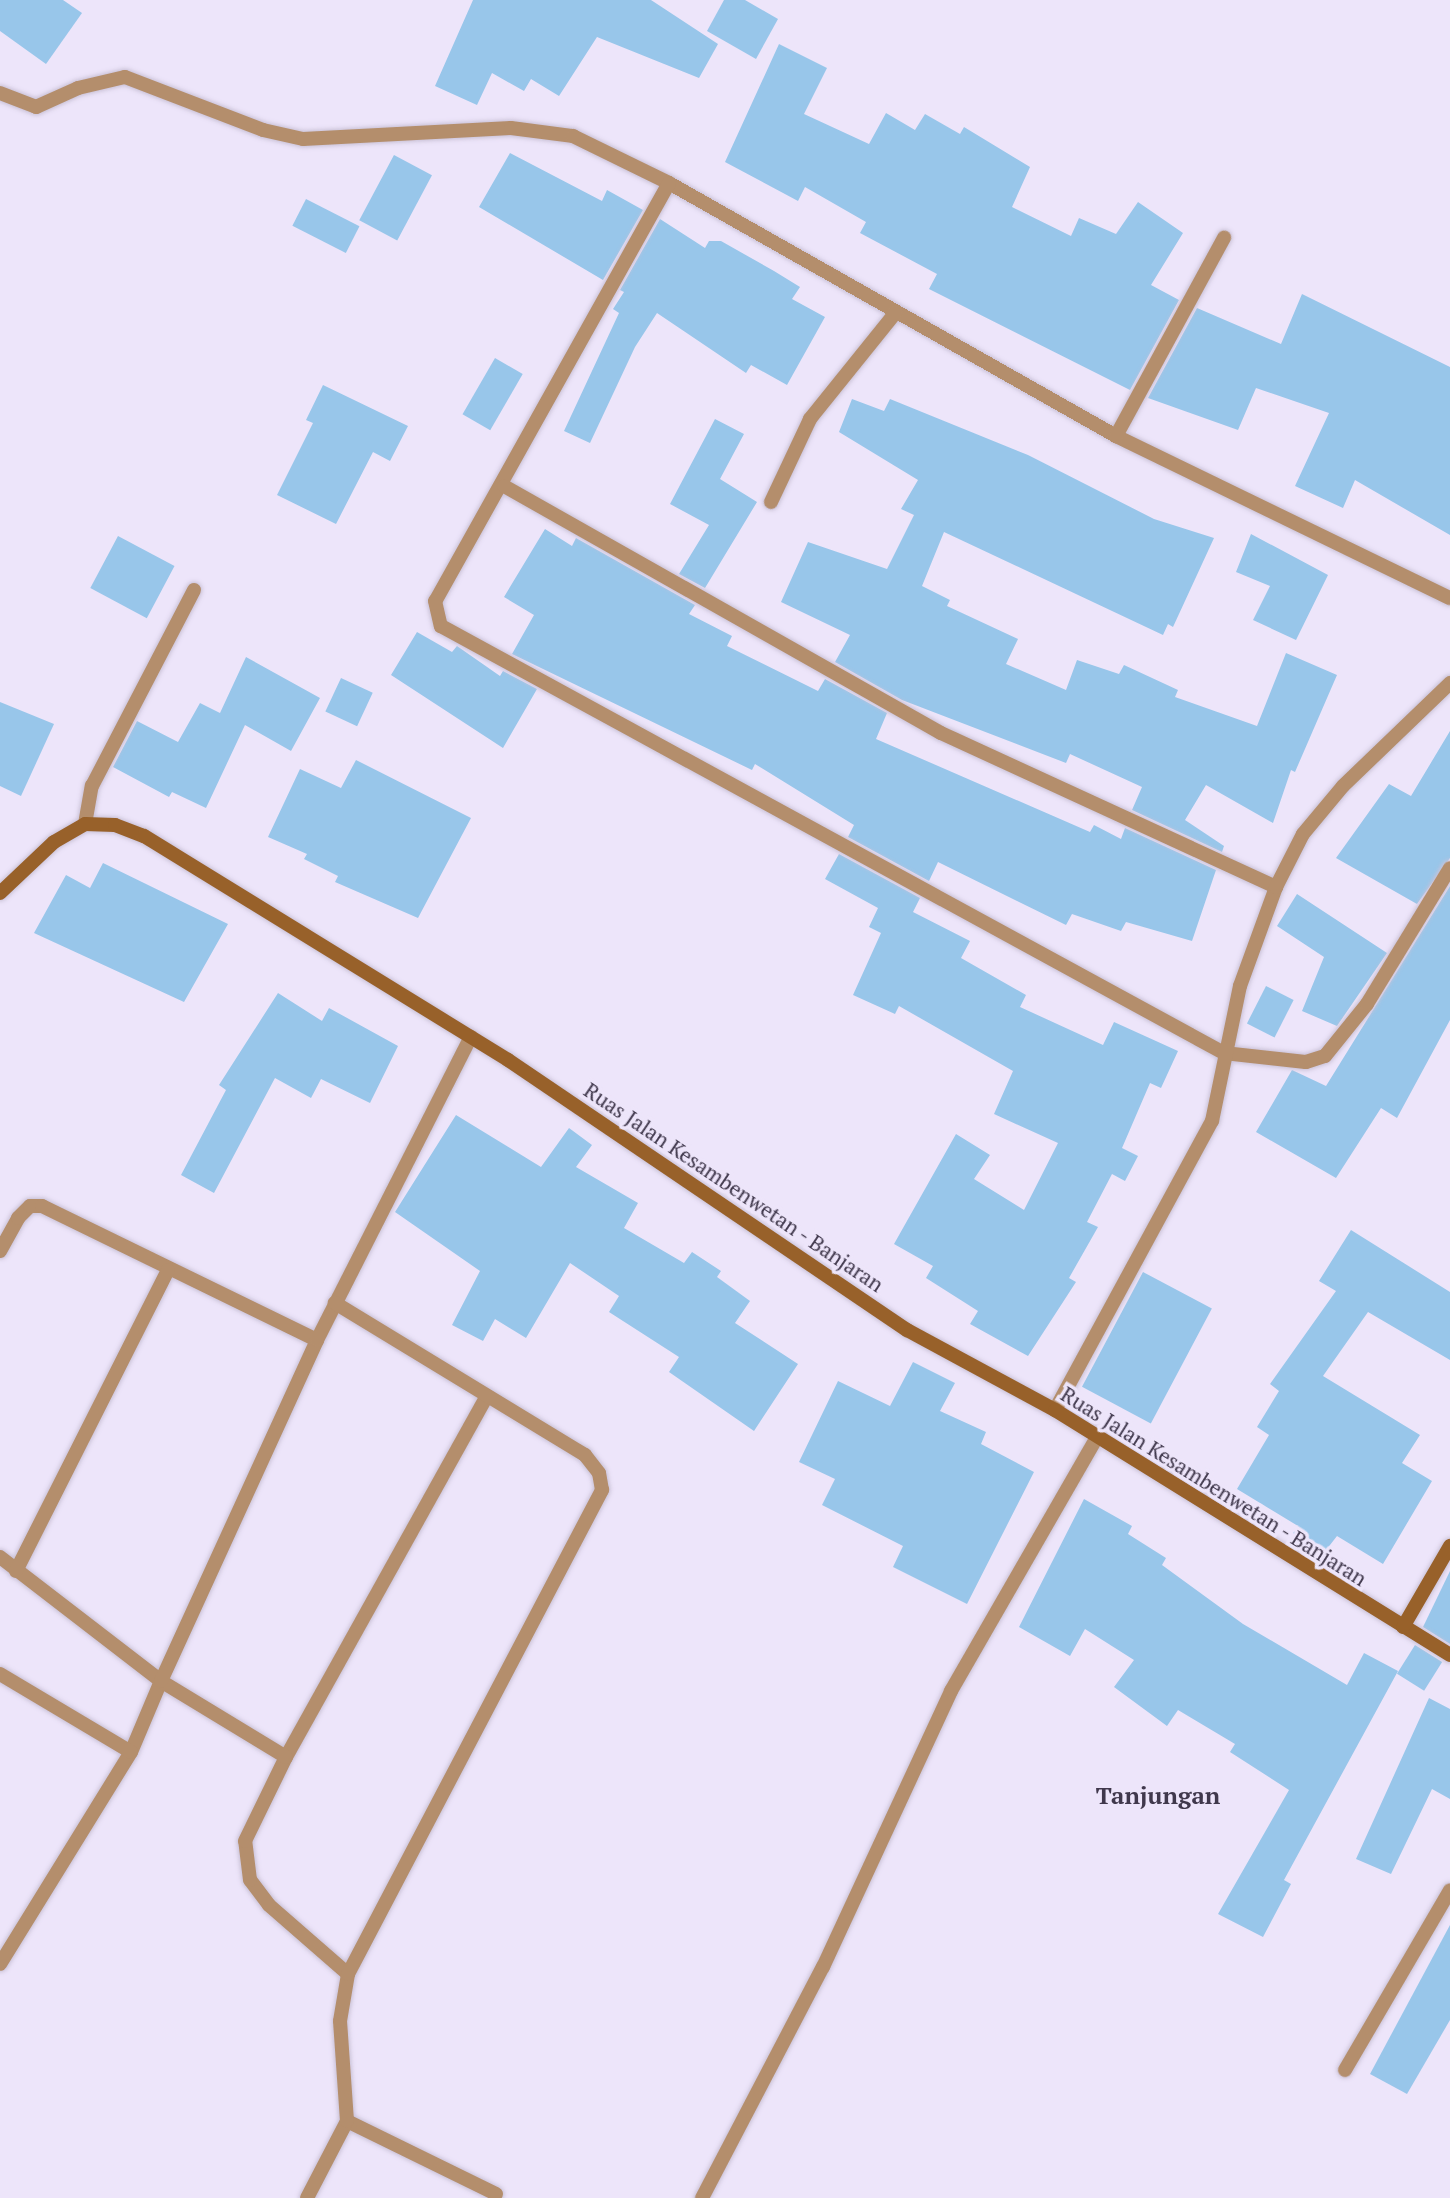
<!DOCTYPE html>
<style>
body{margin:0}
#map{position:relative;width:1450px;height:2198px;overflow:hidden;background:#ede5fa;font-family:"PT Serif",serif}
div>[style]{position:absolute}
.building>*{inset:0;background:#98c6ea;transform-origin:0 0}
.roads{filter:drop-shadow(0 0 2px #cac2d7) drop-shadow(0 0 2px #cac2d7)}
.minor>*{height:14px;margin:-7px;padding:0 7px;transform-origin:7px;border-radius:7px;background:#b48e6c}
.secondary>*{height:14px;margin:-7px;padding:0 7px;transform-origin:7px;border-radius:7px;background:#98612a}
span{translate:-50% -50%;white-space:nowrap;text-align:center;line-height:1.15;-webkit-text-stroke:7px #ede5fa;paint-order:stroke}
.street-label{font-size:21px;color:#40384c}
.quarter-label{font-size:24px;color:#40384c;font-weight:700}
</style>
<div id="map">
<div class="building">
<div style="clip-path:polygon(0 0,63px 0,82px 13px,46px 64px,0 31px)"></div>
<div style="clip-path:polygon(473px 0,651px 0,718px 44px,699px 78px,597px 37px,559px 96px,531px 79px,524px 91px,492px 73px,477px 105px,435px 86px)"></div>
<div style="clip-path:polygon(724px 0,745px 0,778px 19px,756px 59px,707px 31px)"></div>
<div style="clip-path:polygon(779px 44px,827px 68px,804px 114px,869px 144px,886px 113px,915px 130px,925px 114px,960px 134px,964px 127px,1030px 167px,1012px 207px,1071px 236px,1079px 218px,1116px 234px,1138px 202px,1183px 233px,1151px 285px,1179px 300px,1130px 390px,929px 289px,937px 274px,860px 233px,866px 222px,805px 187px,798px 201px,725px 162px)"></div>
<div style="clip-path:polygon(510px 153px,602px 201px,607px 190px,643px 210px,603px 280px,479px 207px)"></div>
<div style="left:394px;top:155px;width:43px;height:74px;rotate:28deg"></div>
<div style="left:306px;top:199px;width:60px;height:30px;rotate:27deg"></div>
<div style="clip-path:polygon(660px 219px,705px 248px,709px 241px,721px 241px,774px 271px,800px 287px,792px 299px,825px 317px,787px 385px,751px 365px,746px 373px,657px 313px,635px 347px,590px 443px,564px 431px,619px 313px,613px 309px,624px 292px,620px 290px)"></div>
<div style="clip-path:polygon(1302px 294px,1450px 367px,1450px 535px,1355px 480px,1343px 508px,1295px 486px,1329px 413px,1256px 388px,1238px 430px,1148px 398px,1197px 308px,1281px 344px)"></div>
<div style="left:495px;top:358px;width:32px;height:65px;rotate:30deg"></div>
<div style="clip-path:polygon(323px 385px,408px 426px,390px 461px,373px 452px,336px 524px,277px 495px,313px 423px,306px 420px)"></div>
<div style="clip-path:polygon(852px 399px,884px 411px,890px 399px,1028px 455px,1154px 519px,1214px 538px,1173px 627px,1168px 624px,1163px 635px,944px 532px,922px 586px,950px 600px,947px 606px,1018px 639px,1006px 664px,1066px 690px,1077px 660px,1119px 674px,1124px 665px,1178px 690px,1175px 697px,1257px 726px,1286px 653px,1337px 675px,1295px 772px,1291px 770px,1273px 823px,1206px 785px,1185px 820px,1224px 846px,1222px 852px,1132px 810px,1142px 787px,1070px 754px,1066px 763px,902px 700px,835px 662px,850px 635px,781px 602px,808px 542px,887px 569px,914px 515px,901px 509px,918px 480px,839px 432px)"></div>
<div style="clip-path:polygon(715px 419px,744px 434px,720px 479px,757px 502px,705px 588px,679px 574px,709px 525px,670px 504px)"></div>
<div style="clip-path:polygon(545px 529px,572px 546px,576px 538px,695px 605px,689px 614px,732px 636px,727px 646px,818px 691px,825px 679px,887px 713px,876px 739px,1090px 832px,1094px 825px,1121px 839px,1125px 828px,1216px 870px,1192px 941px,1126px 922px,1121px 931px,1072px 914px,1066px 925px,938px 862px,929px 881px,848px 837px,854px 825px,755px 764px,752px 770px,512px 654px,534px 615px,504px 597px)"></div>
<div style="clip-path:polygon(1251px 534px,1328px 575px,1296px 640px,1253px 620px,1270px 586px,1236px 572px)"></div>
<div style="left:118px;top:536px;width:64px;height:59px;rotate:28deg"></div>
<div style="clip-path:polygon(417px 632px,452px 652px,457px 646px,500px 676px,503px 671px,537px 689px,503px 748px,391px 675px)"></div>
<div style="clip-path:polygon(246px 657px,320px 698px,291px 751px,245px 725px,206px 808px,172px 792px,169px 797px,113px 767px,137px 721px,178px 742px,200px 703px,220px 713px)"></div>
<div style="left:341px;top:678px;width:35px;height:37px;rotate:25deg"></div>
<div style="clip-path:polygon(0 702px,54px 724px,21px 796px,0 786px)"></div>
<div style="clip-path:polygon(1450px 731px,1450px 858px,1417px 904px,1336px 858px,1389px 784px,1411px 796px)"></div>
<div style="clip-path:polygon(356px 760px,471px 818px,418px 918px,335px 882px,338px 876px,304px 859px,307px 854px,268px 837px,300px 769px,341px 788px)"></div>
<div style="clip-path:polygon(839px 854px,920px 898px,913px 912px,970px 941px,961px 958px,1026px 995px,1020px 1007px,1103px 1045px,1114px 1022px,1178px 1051px,1161px 1088px,1150px 1083px,1122px 1148px,1138px 1156px,1125px 1181px,1112px 1174px,1087px 1222px,1098px 1227px,1069px 1278px,1076px 1282px,1028px 1356px,970px 1324px,978px 1311px,926px 1278px,933px 1266px,894px 1244px,956px 1134px,990px 1155px,974px 1179px,1024px 1210px,1058px 1143px,994px 1114px,1013px 1071px,899px 1006px,895px 1014px,853px 995px,881px 933px,869px 927px,878px 908px,825px 879px)"></div>
<div style="clip-path:polygon(103px 863px,228px 924px,184px 1002px,34px 933px,66px 875px,90px 888px)"></div>
<div style="clip-path:polygon(1450px 886px,1450px 1020px,1397px 1118px,1381px 1108px,1336px 1178px,1256px 1132px,1292px 1070px,1326px 1086px)"></div>
<div style="clip-path:polygon(1297px 894px,1387px 953px,1337px 1026px,1302px 1011px,1324px 957px,1277px 926px)"></div>
<div style="left:1266px;top:986px;width:31px;height:42px;rotate:27deg"></div>
<div style="clip-path:polygon(278px 993px,322px 1021px,329px 1008px,398px 1046px,370px 1103px,321px 1079px,311px 1098px,275px 1078px,214px 1193px,181px 1175px,226px 1090px,219px 1085px)"></div>
<div style="clip-path:polygon(456px 1115px,541px 1167px,569px 1128px,592px 1145px,576px 1167px,638px 1203px,624px 1228px,684px 1263px,692px 1252px,721px 1271px,717px 1277px,750px 1301px,735px 1323px,798px 1364px,754px 1431px,669px 1372px,679px 1357px,609px 1312px,619px 1296px,570px 1263px,526px 1338px,495px 1319px,483px 1341px,452px 1325px,480px 1271px,395px 1212px)"></div>
<div style="clip-path:polygon(1351px 1230px,1450px 1292px,1450px 1360px,1368px 1312px,1323px 1376px,1420px 1435px,1402px 1463px,1432px 1481px,1383px 1564px,1337px 1536px,1323px 1554px,1293px 1533px,1298px 1526px,1237px 1489px,1269px 1435px,1257px 1427px,1279px 1391px,1270px 1384px,1336px 1291px,1319px 1281px)"></div>
<div style="left:1143px;top:1272px;width:78px;height:130px;rotate:28deg"></div>
<div style="clip-path:polygon(913px 1362px,955px 1383px,940px 1411px,986px 1432px,981px 1444px,1034px 1472px,967px 1604px,893px 1567px,903px 1546px,822px 1505px,835px 1479px,799px 1462px,838px 1381px,890px 1406px)"></div>
<div style="clip-path:polygon(1084px 1499px,1132px 1526px,1128px 1534px,1166px 1558px,1162px 1565px,1243px 1624px,1347px 1685px,1364px 1653px,1398px 1671px,1284px 1880px,1291px 1884px,1263px 1937px,1218px 1914px,1289px 1790px,1230px 1752px,1235px 1744px,1178px 1710px,1167px 1726px,1114px 1687px,1134px 1660px,1085px 1629px,1070px 1656px,1019px 1627px)"></div>
<div style="clip-path:polygon(1450px 1571px,1450px 1644px,1423px 1627px)"></div>
<div style="left:1415px;top:1645px;width:32px;height:34px;rotate:32deg"></div>
<div style="clip-path:polygon(1429px 1698px,1450px 1709px,1450px 1799px,1432px 1789px,1391px 1874px,1356px 1859px)"></div>
<div style="clip-path:polygon(1450px 1925px,1450px 2020px,1407px 2094px,1370px 2074px)"></div>
</div>
<div class="roads">
<div class="minor">
<div style="left:0;top:93px;width:39px;rotate:21deg"></div>
<div style="left:36px;top:107px;width:46px;rotate:-24.3deg"></div>
<div style="left:78px;top:88px;width:48px;rotate:-13.2deg"></div>
<div style="left:125px;top:77px;width:148px;rotate:21deg"></div>
<div style="left:263px;top:130px;width:41px;rotate:12.7deg"></div>
<div style="left:303px;top:139px;width:208px;rotate:-3deg"></div>
<div style="left:511px;top:128px;width:63px;rotate:7.4deg"></div>
<div style="left:573px;top:136px;width:107px;rotate:26.1deg"></div>
<div style="left:669px;top:183px;width:514px;rotate:29.51deg"></div>
<div style="left:1116px;top:436px;width:371px;rotate:25.9deg"></div>
<div style="left:669px;top:183px;width:479px;rotate:119.2deg"></div>
<div style="left:435px;top:601px;width:26px;rotate:77deg"></div>
<div style="left:441px;top:626px;width:892px;rotate:28.61deg"></div>
<div style="left:1224px;top:1053px;width:82px;rotate:6.3deg"></div>
<div style="left:1306px;top:1062px;width:20px;rotate:-18deg"></div>
<div style="left:1325px;top:1056px;width:67px;rotate:-51.1deg"></div>
<div style="left:1367px;top:1004px;width:159px;rotate:-58.6deg"></div>
<div style="left:1116px;top:436px;width:226px;rotate:-61.4deg"></div>
<div style="left:504px;top:486px;width:502px;rotate:29.48deg"></div>
<div style="left:941px;top:733px;width:369px;rotate:24.7deg"></div>
<div style="left:771px;top:502px;width:92px;rotate:-64.8deg"></div>
<div style="left:810px;top:419px;width:137px;rotate:-51.2deg"></div>
<div style="left:85px;top:824px;width:39px;rotate:-80deg"></div>
<div style="left:92px;top:786px;width:221px;rotate:-62.5deg"></div>
<div style="left:0;top:1251px;width:38px;rotate:-61deg"></div>
<div style="left:18px;top:1218px;width:17px;rotate:-45deg"></div>
<div style="left:30px;top:1206px;width:12px"></div>
<div style="left:42px;top:1206px;width:306px;rotate:26deg"></div>
<div style="left:1055px;top:1410px;width:329px;rotate:-61.5deg"></div>
<div style="left:1212px;top:1121px;width:138px;rotate:-78.3deg"></div>
<div style="left:1240px;top:986px;width:105px;rotate:-70deg"></div>
<div style="left:1276px;top:887px;width:59px;rotate:-63deg"></div>
<div style="left:1303px;top:834px;width:62px;rotate:-50.2deg"></div>
<div style="left:1343px;top:786px;width:149px;rotate:-43.9deg"></div>
<div style="left:0;top:1557px;width:203px;rotate:37.6deg"></div>
<div style="left:161px;top:1681px;width:77px;rotate:112.9deg"></div>
<div style="left:131px;top:1752px;width:249px;rotate:121.7deg"></div>
<div style="left:16px;top:1571px;width:337px;rotate:-63.2deg"></div>
<div style="left:0;top:1674px;width:152px;rotate:30.8deg"></div>
<div style="left:286px;top:1757px;width:413px;rotate:-60.9deg"></div>
<div style="left:348px;top:1974px;width:105px;rotate:-138.9deg"></div>
<div style="left:269px;top:1905px;width:31px;rotate:-127deg"></div>
<div style="left:250px;top:1880px;width:39px;rotate:-97deg"></div>
<div style="left:245px;top:1841px;width:93px;rotate:-64deg"></div>
<div style="left:286px;top:1757px;width:146px;rotate:-148.7deg"></div>
<div style="left:161px;top:1681px;width:375px;rotate:-65.4deg"></div>
<div style="left:317px;top:1340px;width:340px;rotate:-63.1deg"></div>
<div style="left:1345px;top:2070px;width:208px;rotate:-59.7deg"></div>
<div style="left:347px;top:2121px;width:166px;rotate:26.1deg"></div>
<div style="left:307px;top:2198px;width:87px;rotate:-62.5deg"></div>
<div style="left:347px;top:2121px;width:100px;rotate:-94deg"></div>
<div style="left:340px;top:2021px;width:48px;rotate:-80.3deg"></div>
<div style="left:348px;top:1974px;width:547px;rotate:-62.31deg"></div>
<div style="left:602px;top:1490px;width:17px;rotate:-100deg"></div>
<div style="left:599px;top:1473px;width:23px;rotate:-128deg"></div>
<div style="left:585px;top:1455px;width:293px;rotate:-148.7deg"></div>
<div style="left:702px;top:2198px;width:261px;rotate:-62.4deg"></div>
<div style="left:823px;top:1967px;width:304px;rotate:-65.1deg"></div>
<div style="left:951px;top:1691px;width:293px;rotate:-60.1deg"></div>
</div>
<div class="secondary">
<div style="left:0;top:893px;width:74px;rotate:-43.4deg"></div>
<div style="left:54px;top:842px;width:36px;rotate:-30deg"></div>
<div style="left:85px;top:824px;width:30px;rotate:2deg"></div>
<div style="left:115px;top:825px;width:31px;rotate:21deg"></div>
<div style="left:144px;top:836px;width:427px;rotate:31.6deg"></div>
<div style="left:508px;top:1060px;width:482px;rotate:34.1deg"></div>
<div style="left:907px;top:1330px;width:168px;rotate:28.4deg"></div>
<div style="left:1055px;top:1410px;width:465px;rotate:31.8deg"></div>
<div style="left:1403px;top:1627px;width:94px;rotate:-59.9deg"></div>
</div>
</div>
<div class="street-label">
<span style="left:734px;top:1187px;rotate:34deg">Ruas Jalan Kesambenwetan - Banjaran</span>
<span style="left:1214px;top:1486px;rotate:32deg">Ruas Jalan Kesambenwetan - Banjaran</span>
</div>
<div class="quarter-label">
<span style="left:1158px;top:1796px">Tanjungan</span>
</div>
</div>
